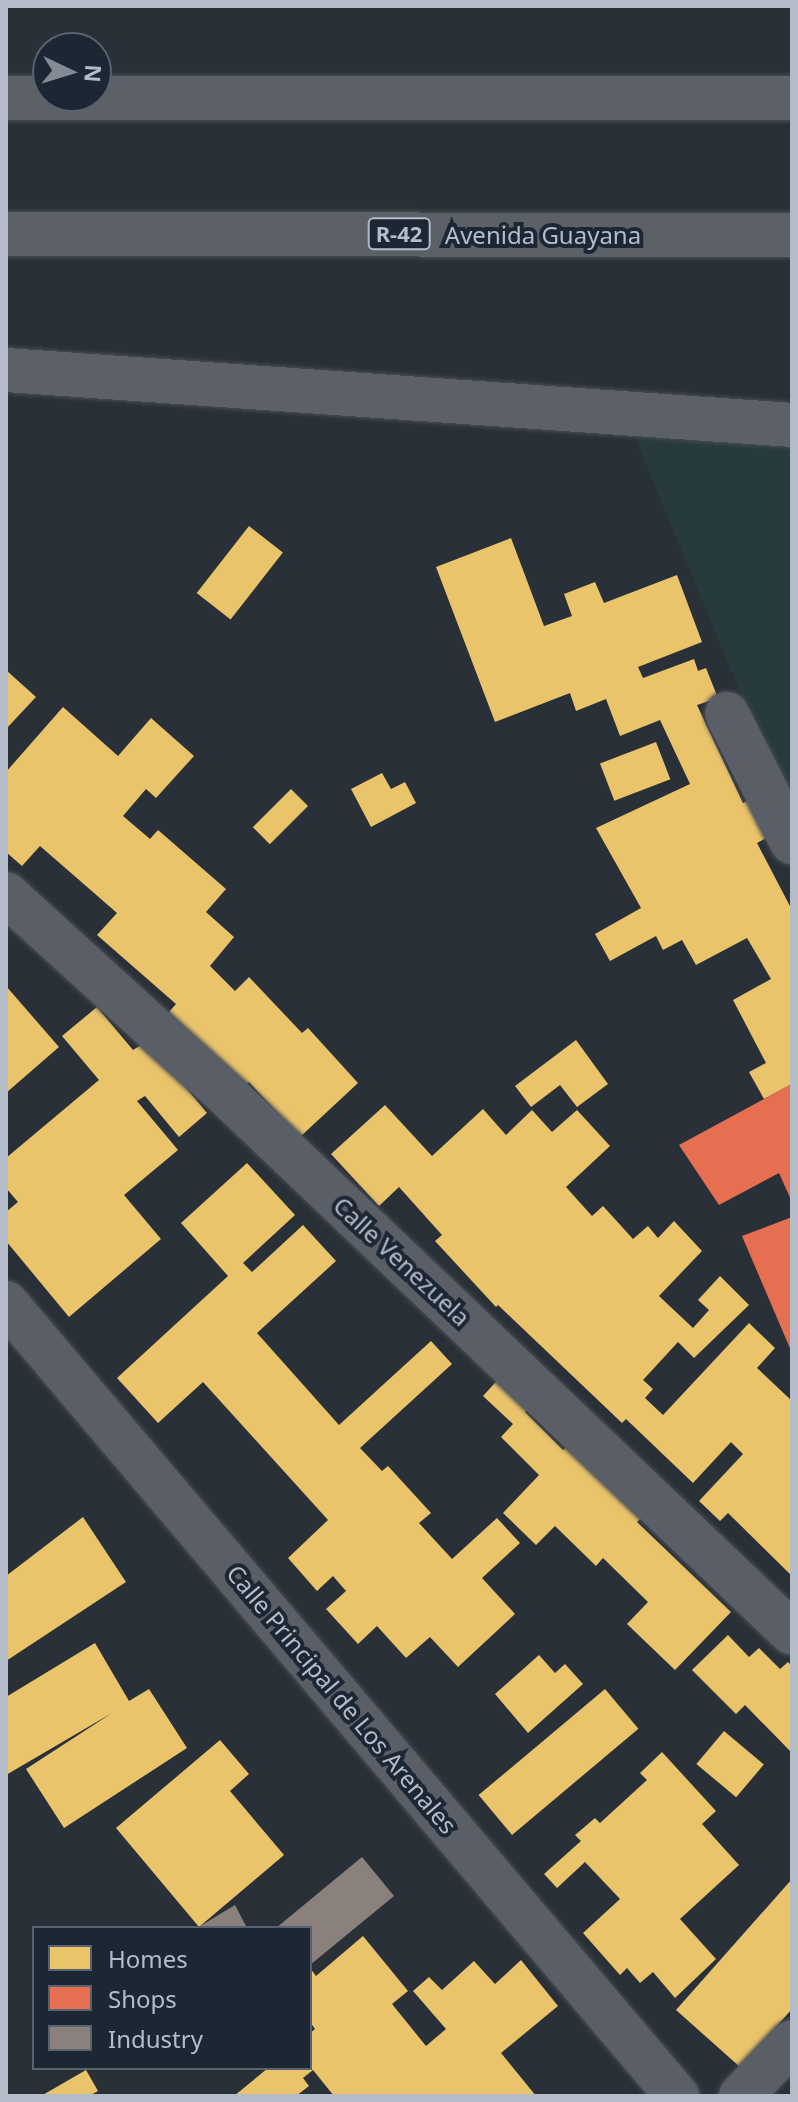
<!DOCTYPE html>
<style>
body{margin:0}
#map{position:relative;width:798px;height:2102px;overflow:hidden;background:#2a3038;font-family:"Noto Sans",sans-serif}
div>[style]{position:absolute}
.green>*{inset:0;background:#273a3e}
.homes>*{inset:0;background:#e9c46a;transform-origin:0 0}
.shops>*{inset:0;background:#e76f51}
.industry>*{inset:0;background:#8a817c}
.roads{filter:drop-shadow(0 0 2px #484c53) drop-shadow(0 0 2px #484c53)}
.street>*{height:44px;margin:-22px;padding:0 22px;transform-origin:22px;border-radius:22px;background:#5a5e66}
.primary>*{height:44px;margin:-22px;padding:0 22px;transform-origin:22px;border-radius:22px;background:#5c6168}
span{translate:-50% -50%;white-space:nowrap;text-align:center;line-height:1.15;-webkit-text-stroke:8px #1d2633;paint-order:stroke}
.shield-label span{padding:2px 6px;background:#1d2633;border:2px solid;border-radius:6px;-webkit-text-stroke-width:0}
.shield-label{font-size:22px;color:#b4bcc9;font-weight:700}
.street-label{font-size:24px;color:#b4bcc9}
.frame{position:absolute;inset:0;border:8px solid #b4bcc9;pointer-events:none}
.legend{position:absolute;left:32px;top:1926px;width:280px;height:144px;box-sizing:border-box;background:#1d2633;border:2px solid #59626f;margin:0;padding:10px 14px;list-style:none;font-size:24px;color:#b4bcc9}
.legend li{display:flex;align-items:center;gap:16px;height:40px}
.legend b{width:40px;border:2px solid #59626f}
.north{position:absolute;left:32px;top:32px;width:80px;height:80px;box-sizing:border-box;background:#1d2633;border:2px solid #59626f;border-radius:50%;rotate:94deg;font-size:22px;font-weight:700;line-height:32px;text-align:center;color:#b4bcc9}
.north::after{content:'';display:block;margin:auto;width:28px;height:36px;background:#848b96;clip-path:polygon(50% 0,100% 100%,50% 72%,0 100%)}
</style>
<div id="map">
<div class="green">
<div style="clip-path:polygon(625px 413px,792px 425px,792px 842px,745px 704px)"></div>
</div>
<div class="homes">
<div style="left:249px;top:526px;width:43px;height:85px;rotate:38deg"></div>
<div style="clip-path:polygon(511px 538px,544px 626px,572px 616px,564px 594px,595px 582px,604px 603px,677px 575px,702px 642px,638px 667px,643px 678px,694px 659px,698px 671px,706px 668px,718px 698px,697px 705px,743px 803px,757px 797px,774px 834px,757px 843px,792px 910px,792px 1084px,764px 1099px,749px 1072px,766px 1063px,733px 1000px,771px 979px,747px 938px,696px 965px,682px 940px,663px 950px,656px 936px,610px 961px,595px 934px,641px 908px,596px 828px,690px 784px,660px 720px,620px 736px,606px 699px,576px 711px,570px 693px,495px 722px,436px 567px)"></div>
<div style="clip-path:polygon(6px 670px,36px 697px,6px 729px)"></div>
<div style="clip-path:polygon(63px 707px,118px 756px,151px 718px,194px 756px,156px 798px,146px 789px,123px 816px,150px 839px,158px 830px,226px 889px,206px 912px,234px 937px,210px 966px,235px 991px,249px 977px,302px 1033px,308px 1028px,358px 1083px,300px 1137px,249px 1082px,244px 1087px,169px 1012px,176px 1004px,97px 935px,117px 913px,40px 846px,22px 866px,6px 852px,6px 772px)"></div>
<div style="left:656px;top:742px;width:40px;height:60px;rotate:69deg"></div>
<div style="clip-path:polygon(382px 773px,391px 789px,405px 782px,416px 803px,371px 827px,351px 789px)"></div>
<div style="left:291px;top:789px;width:24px;height:54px;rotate:45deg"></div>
<div style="clip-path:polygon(6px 986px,59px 1047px,6px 1093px)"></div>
<div style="clip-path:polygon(97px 1007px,133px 1050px,141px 1045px,173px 1072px,207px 1113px,179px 1137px,145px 1096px,137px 1101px,178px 1150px,124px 1195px,161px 1239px,69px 1317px,6px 1241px,6px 1212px,18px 1202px,6px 1188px,6px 1158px,99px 1080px,62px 1036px)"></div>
<div style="clip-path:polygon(576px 1040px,608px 1084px,577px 1107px,560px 1085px,531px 1107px,515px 1086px)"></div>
<div style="clip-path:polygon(385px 1105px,432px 1156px,483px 1109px,506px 1135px,532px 1110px,552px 1132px,577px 1110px,610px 1146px,566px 1187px,592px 1216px,603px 1206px,633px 1239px,648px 1226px,658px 1238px,674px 1221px,702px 1251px,659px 1296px,693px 1328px,709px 1310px,698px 1300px,720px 1276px,749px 1305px,694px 1358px,678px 1342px,643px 1380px,653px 1389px,645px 1398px,663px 1415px,749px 1323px,775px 1348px,757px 1368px,792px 1401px,792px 1576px,728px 1513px,720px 1521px,699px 1501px,743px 1454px,731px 1442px,693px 1483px,626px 1419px,622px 1423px,498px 1305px,496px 1307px,435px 1241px,442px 1235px,399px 1187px,379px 1206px,331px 1154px)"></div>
<div style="clip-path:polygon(247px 1163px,295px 1215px,243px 1263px,252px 1272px,303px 1225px,336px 1261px,257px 1333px,339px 1425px,431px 1341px,452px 1364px,360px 1448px,382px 1471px,388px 1466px,431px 1513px,419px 1523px,452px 1559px,497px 1518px,520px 1543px,482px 1578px,515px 1614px,458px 1667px,430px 1637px,406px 1658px,377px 1626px,358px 1644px,326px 1609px,346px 1591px,333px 1576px,317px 1591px,288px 1558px,328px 1520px,203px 1382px,158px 1423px,117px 1378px,228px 1276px,181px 1223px)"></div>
<div style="clip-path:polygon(503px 1374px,533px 1404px,525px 1412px,563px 1450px,573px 1441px,647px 1512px,637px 1522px,731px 1612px,675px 1670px,627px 1624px,648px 1602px,603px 1558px,596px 1566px,555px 1526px,536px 1545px,503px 1513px,539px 1475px,501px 1437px,513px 1424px,483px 1396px)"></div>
<div style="clip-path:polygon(83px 1517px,126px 1582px,6px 1661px,6px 1576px)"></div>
<div style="clip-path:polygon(728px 1635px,749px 1657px,759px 1648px,780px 1669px,788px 1662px,792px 1666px,792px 1753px,745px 1705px,736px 1714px,692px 1670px)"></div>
<div style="clip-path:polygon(95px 1643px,129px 1701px,149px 1689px,187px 1748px,64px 1828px,26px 1769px,112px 1713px,6px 1775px,6px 1697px)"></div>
<div style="clip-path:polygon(539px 1655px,555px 1673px,565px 1664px,583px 1684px,528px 1733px,495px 1694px)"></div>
<div style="left:605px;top:1689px;width:52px;height:165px;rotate:50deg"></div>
<div style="left:724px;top:1731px;width:52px;height:43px;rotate:40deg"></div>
<div style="clip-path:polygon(220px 1740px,249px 1774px,230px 1791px,284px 1855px,199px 1927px,116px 1828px)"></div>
<div style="clip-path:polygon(662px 1752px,716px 1811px,702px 1824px,739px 1865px,680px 1919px,716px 1959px,675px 1998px,653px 1972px,640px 1983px,627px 1968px,620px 1975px,583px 1933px,620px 1899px,585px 1862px,557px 1888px,544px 1874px,581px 1841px,575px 1835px,595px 1818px,600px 1823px,647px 1780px,640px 1773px)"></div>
<div style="clip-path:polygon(792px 1879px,792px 2009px,740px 2067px,676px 2010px)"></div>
<div style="clip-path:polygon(363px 1936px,408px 1991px,392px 2004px,426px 2046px,446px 2029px,413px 1991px,429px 1977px,442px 1990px,474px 1961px,495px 1984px,521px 1960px,558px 2006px,501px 2053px,536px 2096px,334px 2096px,313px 2070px,303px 2078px,309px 2086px,296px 2096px,234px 2096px,268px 2068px,310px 2068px,310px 2033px,315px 2029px,310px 2022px,310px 1968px,316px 1976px)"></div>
<div style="clip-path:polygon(86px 2070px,98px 2091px,89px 2096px,41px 2096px)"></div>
</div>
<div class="shops">
<div style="clip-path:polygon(792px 1084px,792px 1202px,779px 1173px,719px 1205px,679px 1145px)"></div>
<div style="clip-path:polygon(792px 1217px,792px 1353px,742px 1236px)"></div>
</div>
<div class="industry">
<div style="clip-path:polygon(362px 1857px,394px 1896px,310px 1965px,310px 1928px,276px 1928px)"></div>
<div style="clip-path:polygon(235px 1905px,247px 1928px,197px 1928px)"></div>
</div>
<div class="roads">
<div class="street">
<div style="left:727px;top:714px;width:144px;rotate:63.1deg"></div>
<div style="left:6px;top:894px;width:302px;rotate:42.3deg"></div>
<div style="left:229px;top:1097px;width:777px;rotate:43.59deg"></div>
<div style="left:6px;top:1303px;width:1039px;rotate:49.76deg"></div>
<div style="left:741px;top:2096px;width:74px;rotate:-46.6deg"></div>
</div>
<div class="primary">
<div style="left:6px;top:98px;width:786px"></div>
<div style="left:6px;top:234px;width:786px;rotate:0.07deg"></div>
<div style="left:6px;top:370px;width:788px;rotate:4deg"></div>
</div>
</div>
<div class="shield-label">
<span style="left:399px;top:234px">R-42</span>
</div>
<div class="street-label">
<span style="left:543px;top:235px">Avenida Guayana</span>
<span style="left:402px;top:1261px;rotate:43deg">Calle Venezuela</span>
<span style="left:342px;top:1699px;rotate:50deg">Calle Principal de Los Arenales</span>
</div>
<div class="frame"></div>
<ul class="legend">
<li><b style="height:22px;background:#e9c46a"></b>Homes</li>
<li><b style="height:22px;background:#e76f51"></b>Shops</li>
<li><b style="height:22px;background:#8a817c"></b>Industry</li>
</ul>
<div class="north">N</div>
</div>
